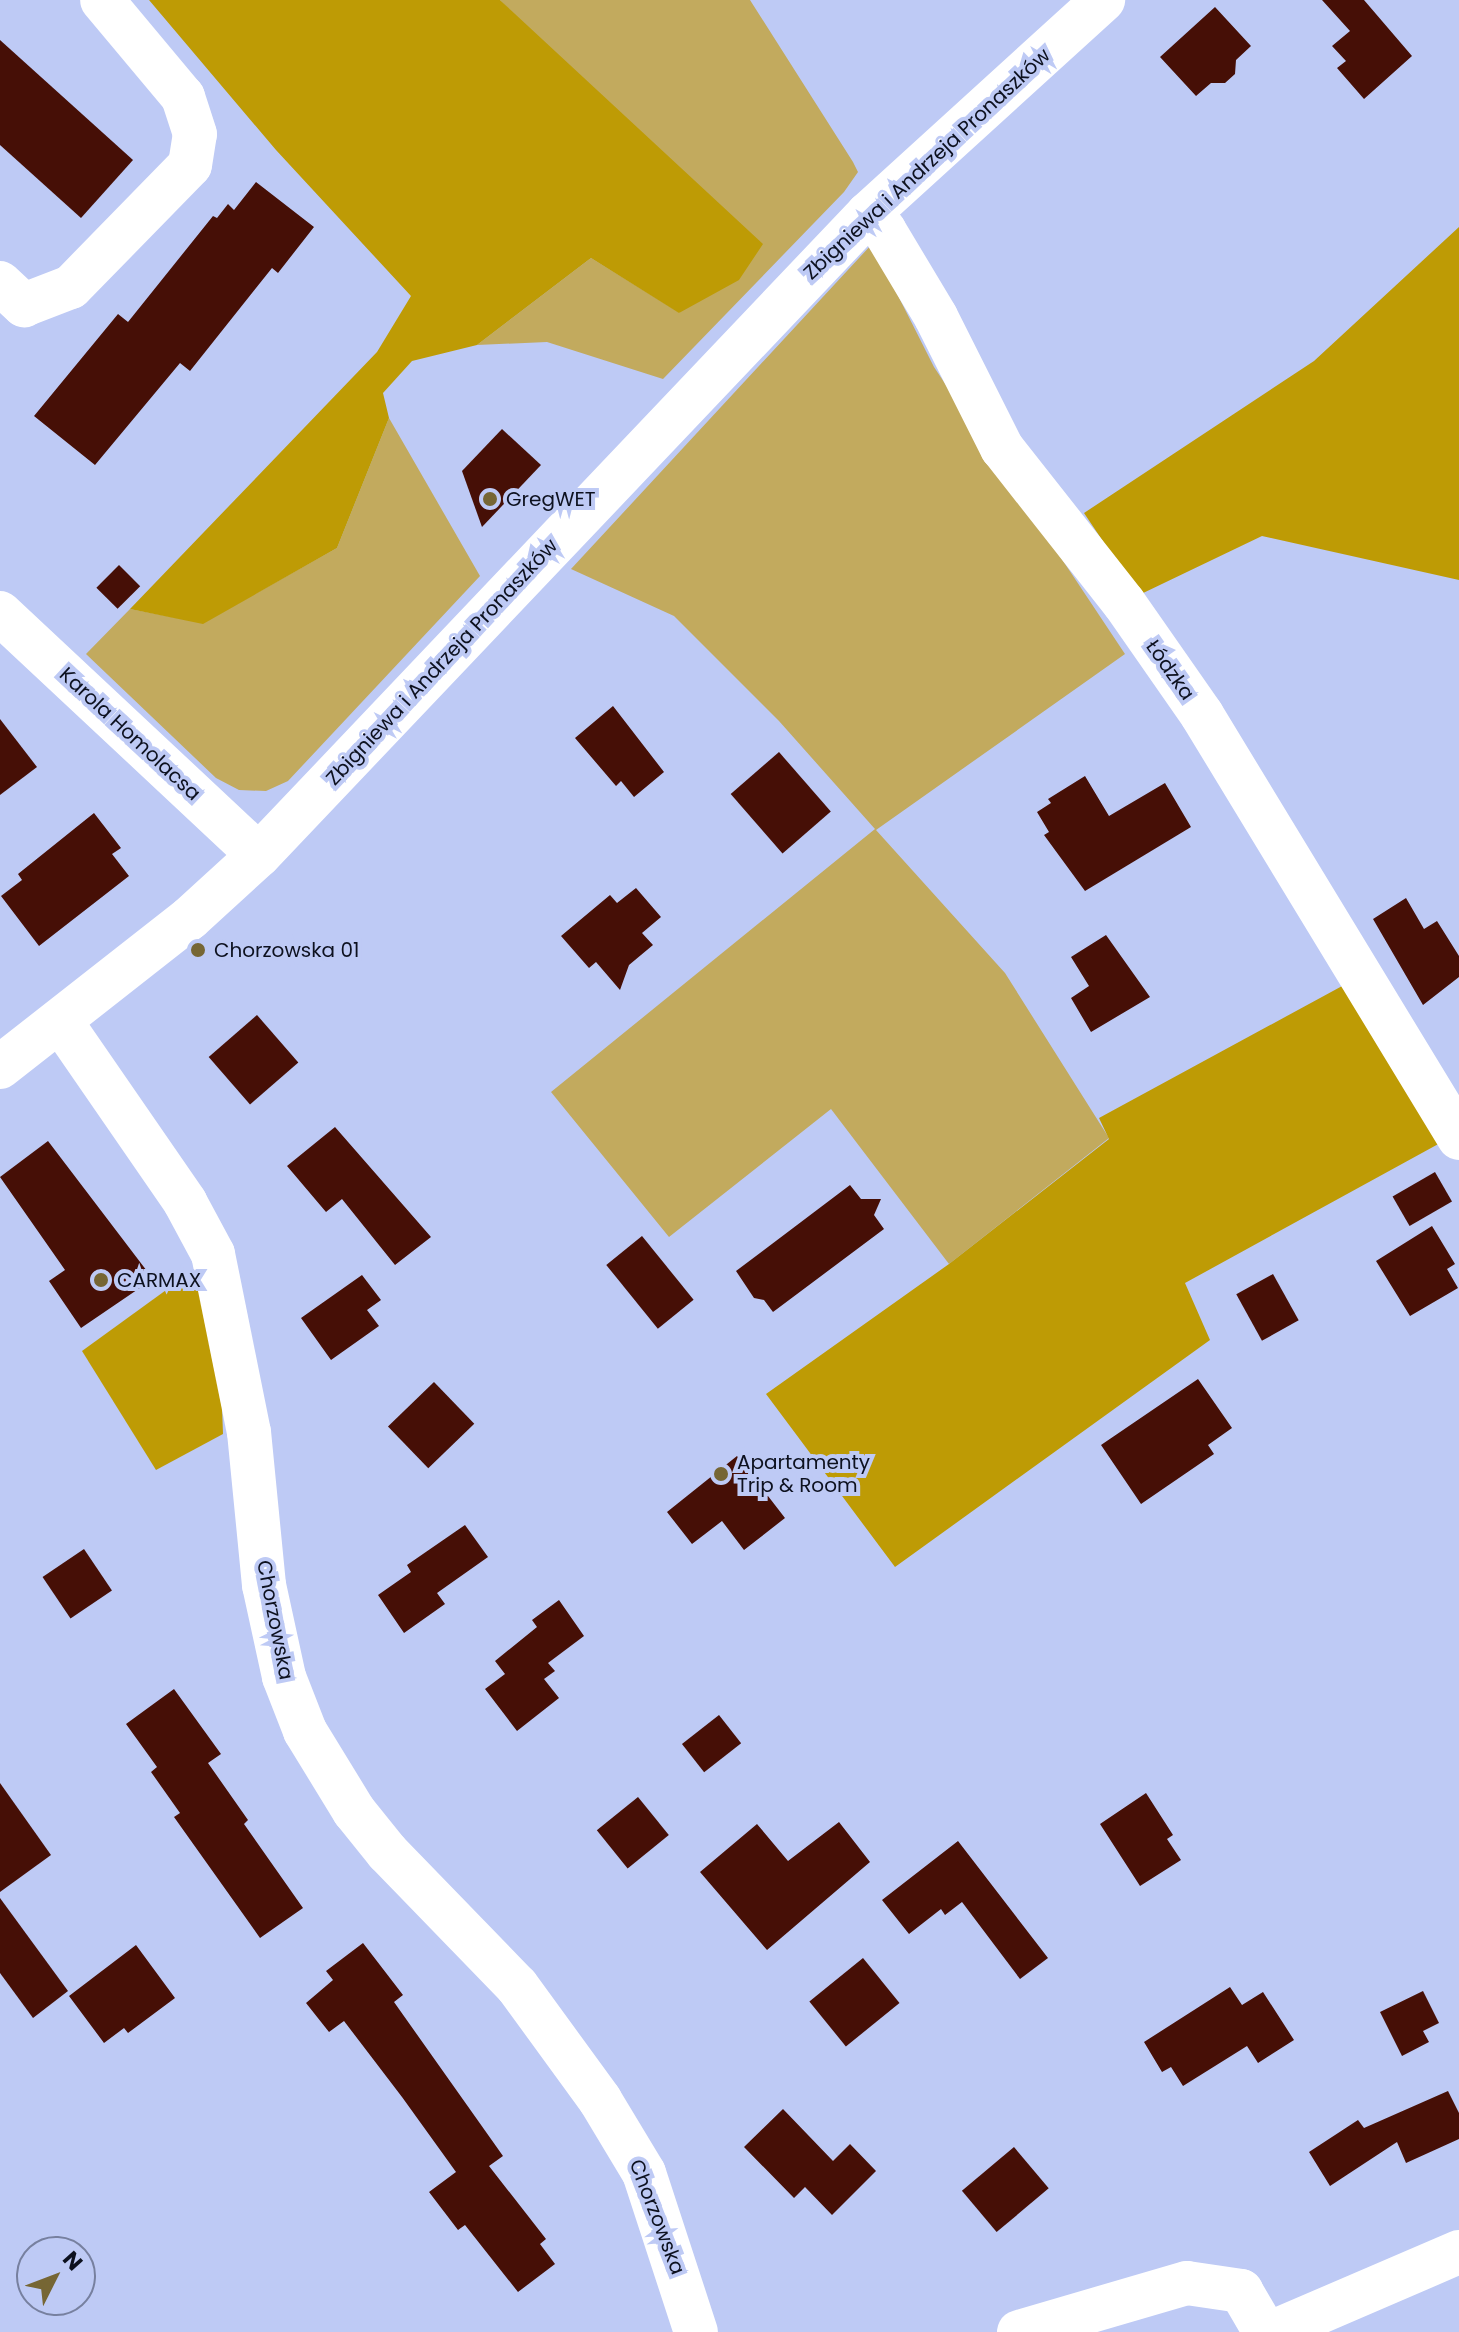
<!DOCTYPE html>
<meta charset="utf-8">
<style>
body{margin:0}
#map{position:relative;width:1459px;height:2332px;overflow:hidden;background:#becaf5;font-family:Poppins,sans-serif}
div>[style]{position:absolute}
.green>*{inset:0;background:#c2aa5e}
.forest>*{inset:0;background:#be9b05}
.building>*{inset:0;background:#460f06;transform-origin:0 0}
.minor>*{height:44px;margin:-22px;padding:0 22px;transform-origin:22px;border-radius:22px;background:#fff}
.major>*{height:44px;margin:-22px;padding:0 22px;transform-origin:22px;border-radius:22px;background:#fff}
.dots>*{width:22px;height:22px;translate:-50% -50%;box-sizing:border-box;border:4px solid #becaf5;border-radius:50%}
span{translate:-50% -50%;white-space:nowrap;text-align:center;line-height:1.15;-webkit-text-stroke:8px #becaf5;paint-order:stroke}
.street-label{font-size:20px;color:#0d111f}
.poi-label{font-size:20px;color:#0d111f}
.left{translate:0 -50%;text-align:left}
.north{position:absolute;left:16px;top:2236px;width:80px;height:80px;box-sizing:border-box;background:#becaf5;border:2px solid #77809f;border-radius:50%;rotate:48deg;font-size:22px;font-weight:700;line-height:32px;text-align:center;color:#0d111f}
.north::after{content:'';display:block;margin:auto;width:28px;height:36px;background:#766634;clip-path:polygon(50% 0,100% 100%,50% 72%,0 100%)}
</style>
<div id="map">
<div class="green">
<div style="clip-path:polygon(500px 0,750px 0,853px 162px,858px 172px,844px 192px,663px 379px,547px 342px,477px 345px,591px 258px,680px 313px,565px 65px)"></div>
<div style="clip-path:polygon(872px 244px,934px 367px,1125px 654px,876px 830px,1005px 973px,1109px 1138px,949px 1264px,831px 1109px,669px 1237px,551px 1092px,875px 829px,779px 721px,674px 616px,571px 569px)"></div>
<div style="clip-path:polygon(389px 418px,480px 576px,288px 781px,266px 791px,239px 790px,216px 778px,86px 654px,130px 609px,203px 623px,337px 548px)"></div>
</div>
<div class="forest">
<div style="clip-path:polygon(149px 0,500px 0,763px 244px,739px 280px,679px 313px,591px 258px,477px 345px,412px 361px,383px 393px,389px 418px,337px 548px,203px 624px,130px 609px,377px 352px,411px 296px,276px 150px)"></div>
<div style="clip-path:polygon(1459px 227px,1459px 580px,1262px 536px,1139px 595px,1084px 513px,1314px 361px)"></div>
<div style="clip-path:polygon(1344px 985px,1442px 1142px,1185px 1283px,1210px 1340px,895px 1567px,766px 1394px,949px 1264px,1109px 1139px,1099px 1118px)"></div>
<div style="clip-path:polygon(202px 1264px,219px 1328px,223px 1434px,156px 1470px,82px 1351px)"></div>
</div>
<div class="building">
<div style="clip-path:polygon(1322px 0,1364px 0,1412px 56px,1364px 99px,1337px 68px,1346px 61px,1332px 46px,1350px 31px)"></div>
<div style="clip-path:polygon(1215px 7px,1251px 46px,1236px 60px,1235px 74px,1225px 83px,1211px 83px,1196px 96px,1160px 57px)"></div>
<div style="clip-path:polygon(0 40px,133px 160px,81px 218px,0 145px)"></div>
<div style="clip-path:polygon(256px 182px,314px 227px,278px 273px,272px 268px,190px 371px,180px 363px,95px 465px,34px 416px,118px 314px,128px 322px,213px 216px,217px 218px,228px 204px,234px 210px)"></div>
<div style="clip-path:polygon(502px 429px,541px 465px,482px 527px,462px 471px)"></div>
<div style="left:119px;top:565px;width:30px;height:32px;rotate:45deg"></div>
<div style="clip-path:polygon(613px 706px,664px 772px,634px 797px,621px 781px,616px 786px,575px 738px)"></div>
<div style="clip-path:polygon(0 719px,37px 767px,0 795px)"></div>
<div style="left:779px;top:752px;width:79px;height:64px;rotate:49deg"></div>
<div style="clip-path:polygon(1085px 776px,1109px 816px,1165px 783px,1191px 827px,1085px 891px,1044px 835px,1049px 832px,1037px 812px,1051px 803px,1048px 799px)"></div>
<div style="clip-path:polygon(94px 813px,121px 848px,112px 854px,129px 876px,39px 946px,1px 896px,22px 880px,18px 874px)"></div>
<div style="clip-path:polygon(636px 888px,661px 917px,642px 933px,653px 945px,629px 965px,620px 990px,596px 962px,589px 968px,561px 936px,610px 895px,617px 903px)"></div>
<div style="clip-path:polygon(1406px 898px,1424px 929px,1437px 921px,1459px 956px,1459px 977px,1423px 1005px,1373px 919px)"></div>
<div style="clip-path:polygon(1106px 935px,1150px 997px,1091px 1032px,1071px 998px,1089px 986px,1071px 957px)"></div>
<div style="left:257px;top:1015px;width:63px;height:64px;rotate:49deg"></div>
<div style="clip-path:polygon(335px 1127px,431px 1237px,395px 1265px,342px 1199px,326px 1212px,287px 1166px)"></div>
<div style="clip-path:polygon(48px 1141px,153px 1279px,81px 1328px,49px 1281px,65px 1270px,0 1177px)"></div>
<div style="left:1435px;top:1172px;width:34px;height:49px;rotate:60deg"></div>
<div style="clip-path:polygon(850px 1185px,861px 1199px,881px 1199px,874px 1215px,884px 1229px,773px 1312px,764px 1300px,754px 1298px,736px 1271px)"></div>
<div style="clip-path:polygon(1432px 1226px,1455px 1264px,1447px 1269px,1458px 1288px,1410px 1316px,1376px 1261px)"></div>
<div style="left:642px;top:1236px;width:82px;height:46px;rotate:51deg"></div>
<div style="left:1273px;top:1274px;width:53px;height:42px;rotate:61deg"></div>
<div style="clip-path:polygon(362px 1275px,381px 1300px,367px 1310px,379px 1326px,331px 1360px,301px 1318px)"></div>
<div style="clip-path:polygon(1198px 1379px,1232px 1428px,1208px 1445px,1214px 1454px,1141px 1504px,1101px 1445px)"></div>
<div style="left:434px;top:1382px;width:58px;height:64px;rotate:46deg"></div>
<div style="clip-path:polygon(737px 1456px,785px 1518px,744px 1550px,722px 1521px,692px 1544px,667px 1512px)"></div>
<div style="clip-path:polygon(465px 1525px,488px 1557px,437px 1593px,445px 1604px,404px 1633px,378px 1595px,411px 1572px,407px 1565px)"></div>
<div style="left:84px;top:1549px;width:50px;height:50px;rotate:56deg"></div>
<div style="clip-path:polygon(559px 1600px,584px 1636px,548px 1663px,555px 1671px,544px 1679px,559px 1698px,517px 1731px,485px 1689px,505px 1674px,495px 1661px,537px 1627px,532px 1620px)"></div>
<div style="clip-path:polygon(174px 1689px,221px 1754px,208px 1763px,248px 1820px,244px 1824px,303px 1908px,260px 1938px,174px 1817px,180px 1813px,151px 1772px,157px 1767px,126px 1724px)"></div>
<div style="left:719px;top:1715px;width:36px;height:47px;rotate:52deg"></div>
<div style="clip-path:polygon(0 1783px,51px 1855px,0 1892px)"></div>
<div style="clip-path:polygon(1146px 1793px,1173px 1835px,1167px 1839px,1181px 1860px,1140px 1886px,1100px 1824px)"></div>
<div style="left:638px;top:1797px;width:49px;height:53px;rotate:51deg"></div>
<div style="clip-path:polygon(839px 1822px,870px 1862px,767px 1950px,700px 1872px,757px 1824px,788px 1861px)"></div>
<div style="clip-path:polygon(958px 1841px,1048px 1958px,1020px 1979px,962px 1902px,945px 1915px,941px 1909px,909px 1934px,882px 1900px)"></div>
<div style="clip-path:polygon(0 1898px,68px 1991px,33px 2018px,0 1973px)"></div>
<div style="clip-path:polygon(363px 1943px,403px 1995px,394px 2002px,503px 2156px,489px 2166px,546px 2239px,540px 2244px,555px 2264px,518px 2292px,465px 2225px,458px 2230px,429px 2192px,456px 2172px,402px 2097px,344px 2021px,329px 2032px,306px 2003px,333px 1980px,326px 1971px)"></div>
<div style="clip-path:polygon(136px 1945px,175px 1998px,128px 2033px,124px 2028px,104px 2043px,69px 1996px)"></div>
<div style="left:863px;top:1958px;width:58px;height:69px;rotate:51deg"></div>
<div style="clip-path:polygon(1230px 1987px,1242px 2005px,1263px 1992px,1294px 2040px,1258px 2063px,1247px 2046px,1183px 2086px,1171px 2067px,1162px 2072px,1144px 2042px)"></div>
<div style="clip-path:polygon(1423px 1991px,1439px 2023px,1423px 2031px,1429px 2042px,1402px 2056px,1380px 2012px)"></div>
<div style="clip-path:polygon(1448px 2091px,1459px 2113px,1459px 2139px,1406px 2163px,1397px 2142px,1330px 2186px,1309px 2152px,1358px 2120px,1364px 2128px)"></div>
<div style="clip-path:polygon(783px 2109px,833px 2161px,850px 2144px,876px 2171px,832px 2215px,805px 2187px,794px 2198px,744px 2147px)"></div>
<div style="left:1014px;top:2147px;width:54px;height:68px;rotate:50deg"></div>
</div>
<div class="minor">
<div style="left:868px;top:214px;width:23px;rotate:45deg"></div>
<div style="left:884px;top:230px;width:101px;rotate:59.1deg"></div>
<div style="left:936px;top:317px;width:147px;rotate:63.3deg"></div>
<div style="left:1002px;top:448px;width:197px;rotate:51.8deg"></div>
<div style="left:1124px;top:603px;width:136px;rotate:55.1deg"></div>
<div style="left:1202px;top:715px;width:495px;rotate:58.7deg"></div>
<div style="left:0;top:283px;width:33px;rotate:43deg"></div>
<div style="left:24px;top:305px;width:50px;rotate:-21deg"></div>
<div style="left:71px;top:287px;width:170px;rotate:-45.7deg"></div>
<div style="left:190px;top:165px;width:31px;rotate:-81deg"></div>
<div style="left:195px;top:134px;width:39px;rotate:-108deg"></div>
<div style="left:183px;top:97px;width:126px;rotate:-129.9deg"></div>
<div style="left:0;top:613px;width:354px;rotate:43.1deg"></div>
<div style="left:61px;top:1022px;width:219px;rotate:55.4deg"></div>
<div style="left:185px;top:1202px;width:59px;rotate:61.7deg"></div>
<div style="left:213px;top:1254px;width:182px;rotate:78.6deg"></div>
<div style="left:249px;top:1432px;width:154px;rotate:84.4deg"></div>
<div style="left:264px;top:1585px;width:94px;rotate:77.7deg"></div>
<div style="left:284px;top:1677px;width:58px;rotate:68.7deg"></div>
<div style="left:305px;top:1731px;width:94px;rotate:58.5deg"></div>
<div style="left:354px;top:1811px;width:53px;rotate:51.2deg"></div>
<div style="left:387px;top:1852px;width:187px;rotate:45.9deg"></div>
<div style="left:517px;top:1986px;width:141px;rotate:53.9deg"></div>
<div style="left:600px;top:2100px;width:85px;rotate:58.9deg"></div>
<div style="left:644px;top:2173px;width:167px;rotate:71.9deg"></div>
<div style="left:0;top:1067px;width:241px;rotate:-38.1deg"></div>
<div style="left:190px;top:918px;width:93px;rotate:-42.4deg"></div>
<div style="left:259px;top:855px;width:884px;rotate:-46.47deg"></div>
<div style="left:868px;top:214px;width:318px;rotate:-42.3deg"></div>
<div style="left:1019px;top:2332px;width:175px;rotate:-16.3deg"></div>
<div style="left:1187px;top:2283px;width:55px;rotate:8.4deg"></div>
<div style="left:1241px;top:2291px;width:48px;rotate:59.7deg"></div>
</div>
<div class="major">
<div style="left:1273px;top:2332px;width:202px;rotate:-23.3deg"></div>
</div>
<div class="dots">
<div style="left:490px;top:499px;background:#766634"></div>
<div style="left:198px;top:950px;background:#766634"></div>
<div style="left:101px;top:1280px;background:#766634"></div>
<div style="left:721px;top:1474px;background:#766634"></div>
</div>
<div class="street-label">
<span style="left:927px;top:164px;rotate:-43deg">Zbigniewa i Andrzeja Pronaszków</span>
<span style="left:442px;top:662px;rotate:-47deg">Zbigniewa i Andrzeja Pronaszków</span>
<span style="left:1170px;top:670px;rotate:55deg">Łódzka</span>
<span style="left:130px;top:734px;rotate:43deg">Karola Homolacsa</span>
<span style="left:275px;top:1620px;rotate:79deg">Chorzowska</span>
<span style="left:657px;top:2217px;rotate:69deg">Chorzowska</span>
</div>
<div class="poi-label">
<span class="left" style="left:506px;top:499px">GregWET</span>
<span class="left" style="left:214px;top:950px">Chorzowska 01</span>
<span class="left" style="left:117px;top:1280px">CARMAX</span>
<span class="left" style="left:737px;top:1474px">Apartamenty<br>Trip &amp; Room</span>
</div>
<div class="north">N</div>
</div>
